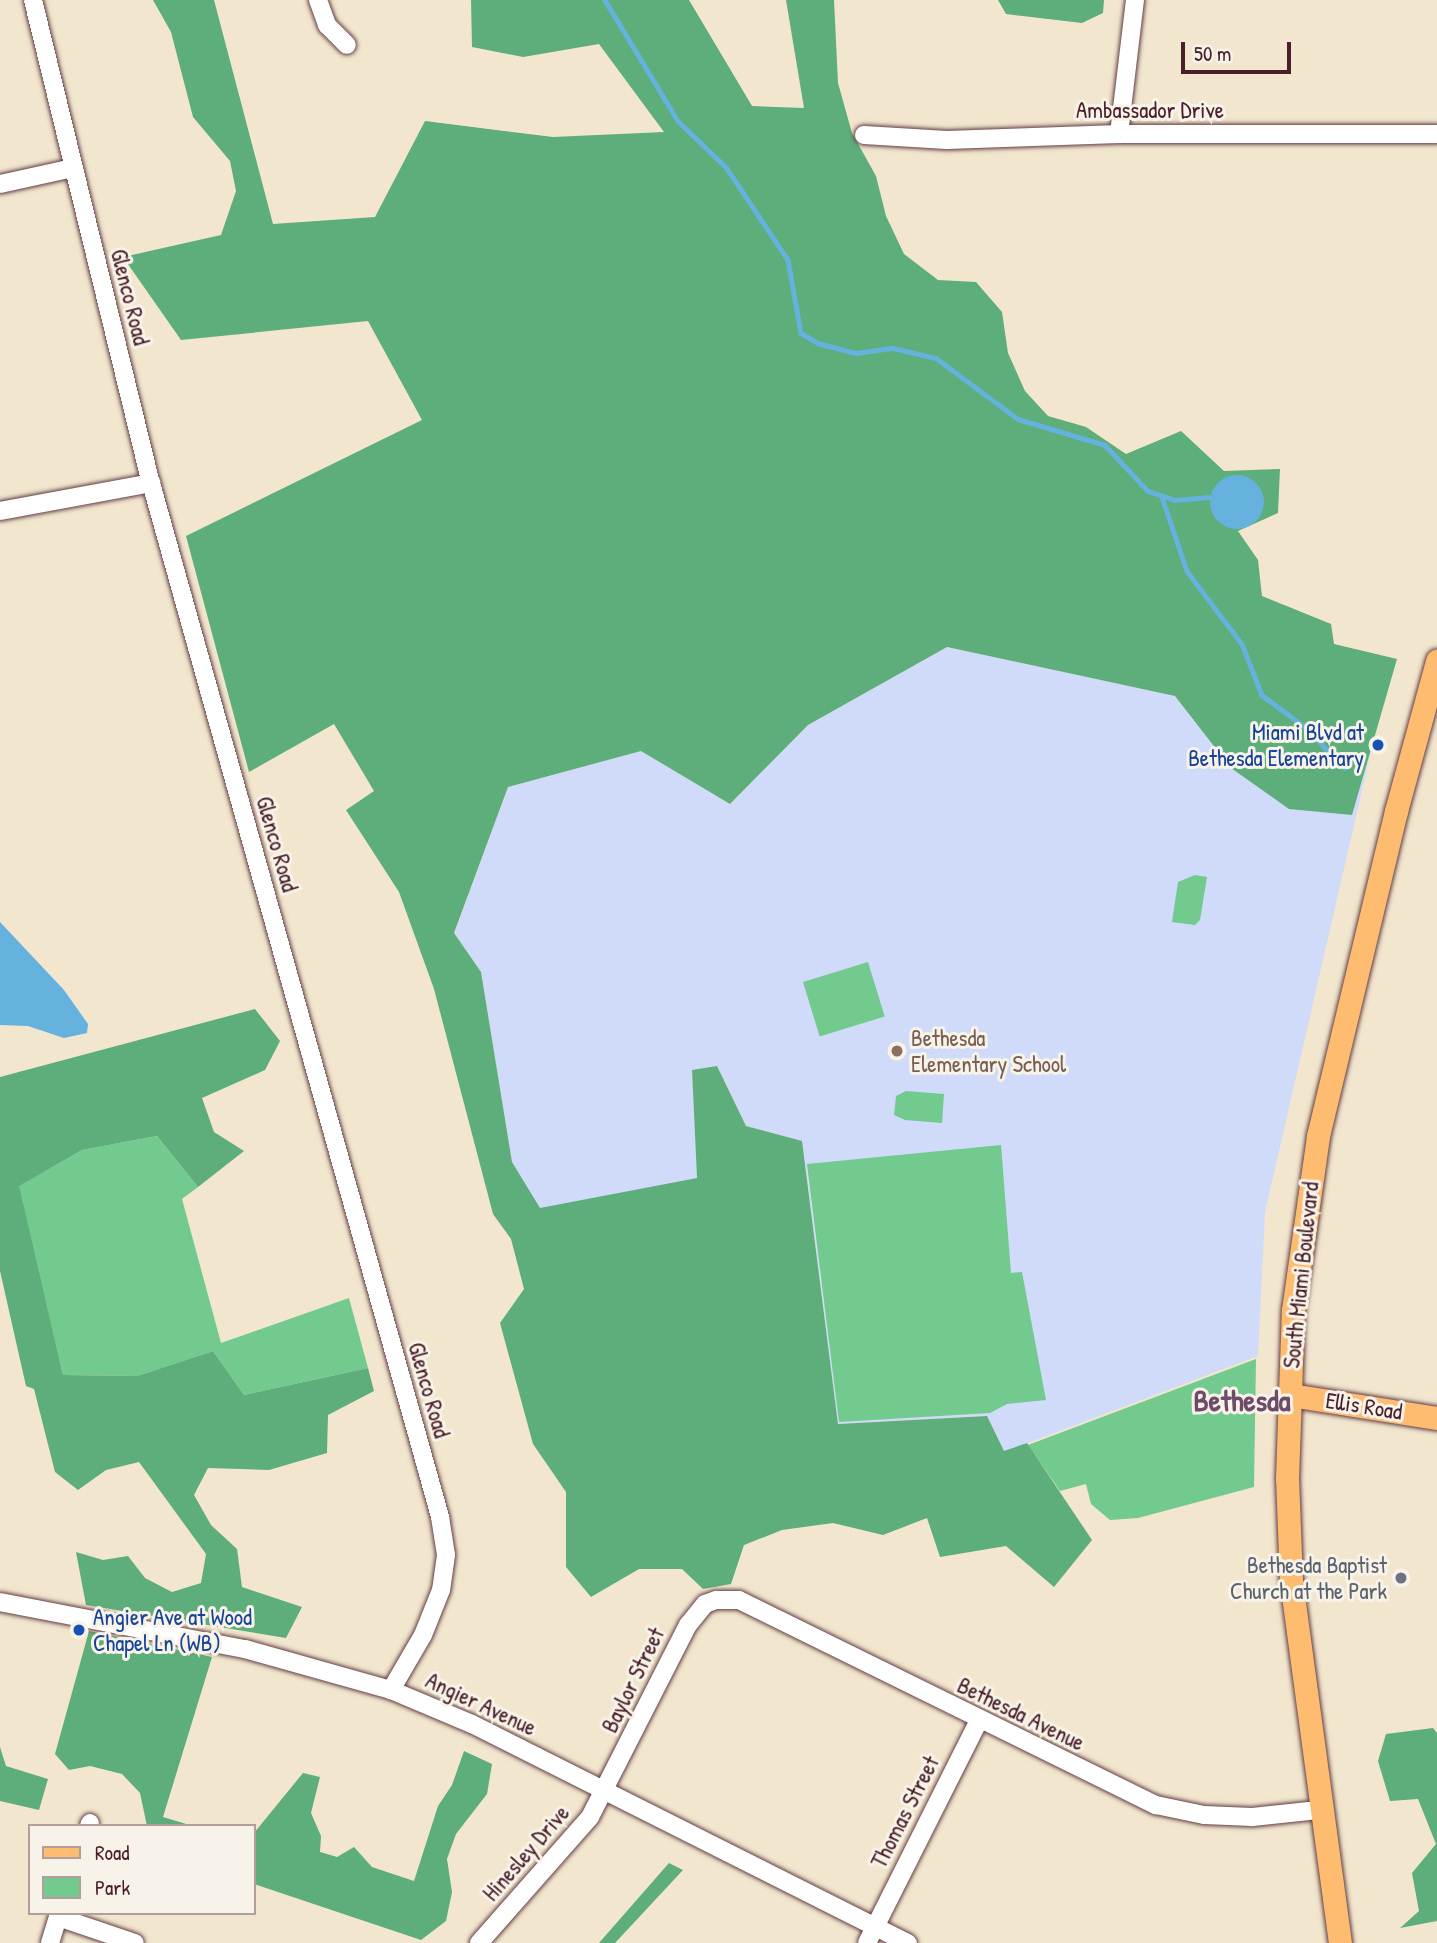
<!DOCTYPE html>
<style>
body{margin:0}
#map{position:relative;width:1437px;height:1943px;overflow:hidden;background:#f2e6ce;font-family:"Patrick Hand",sans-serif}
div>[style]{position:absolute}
.built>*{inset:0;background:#d0daf9}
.green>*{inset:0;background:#72ca8f;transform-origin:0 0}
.forest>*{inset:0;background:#5dae7a}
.water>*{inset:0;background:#65b2de}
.round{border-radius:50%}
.stream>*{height:4.5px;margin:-2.25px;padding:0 2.25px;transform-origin:2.25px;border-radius:2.25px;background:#65b2de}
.roads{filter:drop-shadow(0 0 2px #633d43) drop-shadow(0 0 2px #633d43)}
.minor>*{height:18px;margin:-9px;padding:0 9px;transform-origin:9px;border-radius:9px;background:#fff}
.major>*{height:23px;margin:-11.5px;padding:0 11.5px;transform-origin:11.5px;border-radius:11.5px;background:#febc70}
.dots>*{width:19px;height:19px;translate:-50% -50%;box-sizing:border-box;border:4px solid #f7f3e8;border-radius:50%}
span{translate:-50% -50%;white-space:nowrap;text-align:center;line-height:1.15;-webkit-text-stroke:6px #f7f3e8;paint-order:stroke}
.street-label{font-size:23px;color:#4a1f2b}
.transit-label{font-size:23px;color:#164399}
.right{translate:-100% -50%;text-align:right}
.left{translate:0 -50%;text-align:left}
.education-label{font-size:23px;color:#785e54}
.worship-label{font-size:23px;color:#5b616d}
.district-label{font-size:30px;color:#6e4c69;font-weight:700}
.legend{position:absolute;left:28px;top:1824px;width:228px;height:91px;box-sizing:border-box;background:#f7f3e8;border:2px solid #b29e9c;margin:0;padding:9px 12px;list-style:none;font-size:21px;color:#4a1f2b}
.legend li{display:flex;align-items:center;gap:14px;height:35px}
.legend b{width:35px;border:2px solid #b29e9c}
.scale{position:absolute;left:1181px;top:42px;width:110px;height:32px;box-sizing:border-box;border:4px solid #4a1f2b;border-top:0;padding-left:9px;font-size:21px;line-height:24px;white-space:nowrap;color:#4a1f2b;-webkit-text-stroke:5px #f7f3e8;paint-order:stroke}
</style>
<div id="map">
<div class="built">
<div style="clip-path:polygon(947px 647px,1374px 738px,1265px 1212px,1258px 1356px,1004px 1452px,987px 1416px,838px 1424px,802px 1141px,746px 1126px,717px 1066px,692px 1070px,697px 1178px,540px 1209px,512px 1162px,481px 972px,454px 934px,508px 787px,641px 751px,730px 804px,808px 725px)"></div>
</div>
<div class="green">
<div style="clip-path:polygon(1195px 875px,1207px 877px,1200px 920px,1195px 925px,1172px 922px,1178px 882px)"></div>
<div style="left:868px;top:962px;width:57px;height:68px;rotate:73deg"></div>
<div style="clip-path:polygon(906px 1091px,944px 1094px,942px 1123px,905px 1120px,894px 1115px,896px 1096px)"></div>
<div style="clip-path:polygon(157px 1136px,198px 1187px,182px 1199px,221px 1343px,349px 1298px,368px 1368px,244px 1395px,213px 1351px,137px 1376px,63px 1375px,18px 1186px,82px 1150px)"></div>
<div style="clip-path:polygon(1001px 1145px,1011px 1273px,1022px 1272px,1046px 1400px,1007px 1404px,990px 1413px,839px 1422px,807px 1164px)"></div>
<div style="clip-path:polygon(1256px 1359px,1254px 1487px,1138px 1518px,1110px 1520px,1091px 1504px,1086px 1484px,1060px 1491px,1028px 1445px)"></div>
</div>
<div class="forest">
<div style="clip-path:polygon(153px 0,214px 0,273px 224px,375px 217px,425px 121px,553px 137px,664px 132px,599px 44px,523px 57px,472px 47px,471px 0,689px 0,752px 106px,804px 108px,786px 0,834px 0,838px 83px,852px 133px,876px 176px,886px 216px,904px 254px,938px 280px,976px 282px,1002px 312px,1008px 353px,1025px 391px,1048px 416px,1086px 427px,1126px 454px,1181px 431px,1224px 471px,1280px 469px,1278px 513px,1238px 531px,1258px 560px,1262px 596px,1331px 624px,1334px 644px,1397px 659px,1352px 815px,1289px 809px,1231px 768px,1175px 696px,947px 647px,808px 725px,730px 804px,641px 751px,508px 787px,454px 933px,481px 972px,512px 1162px,540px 1208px,697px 1178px,692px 1070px,717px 1066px,746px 1126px,802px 1141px,838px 1424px,987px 1416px,1004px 1451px,1027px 1443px,1092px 1540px,1054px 1587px,1006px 1546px,940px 1557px,927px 1518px,883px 1535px,833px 1523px,782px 1530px,744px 1545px,731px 1584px,703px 1589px,682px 1569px,639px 1569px,591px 1597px,566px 1567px,566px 1492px,533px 1444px,500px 1323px,524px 1289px,511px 1239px,493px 1214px,434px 989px,399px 892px,346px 810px,374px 791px,334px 724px,249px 772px,186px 536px,422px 420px,368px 321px,181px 340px,123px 257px,221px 235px,236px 191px,230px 161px,193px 117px,171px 32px)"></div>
<div style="clip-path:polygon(998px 0,1104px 0,1103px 13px,1082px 23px,1006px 14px)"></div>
<div style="clip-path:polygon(255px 1009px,280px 1041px,265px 1070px,202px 1098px,214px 1132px,244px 1151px,198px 1187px,157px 1136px,82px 1150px,19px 1186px,63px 1375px,137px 1376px,213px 1351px,244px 1395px,368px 1368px,374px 1391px,328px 1415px,327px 1453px,269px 1470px,208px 1468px,194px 1495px,211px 1525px,237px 1549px,242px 1587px,302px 1607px,286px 1638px,86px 1605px,76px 1552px,103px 1560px,128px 1556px,145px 1578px,172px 1592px,201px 1583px,206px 1554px,139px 1462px,106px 1470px,78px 1490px,55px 1472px,34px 1389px,26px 1386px,0 1271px,0 1077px)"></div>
<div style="clip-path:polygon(89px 1631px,212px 1657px,163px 1817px,193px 1826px,147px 1826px,140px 1793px,122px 1774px,90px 1766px,69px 1770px,55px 1754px)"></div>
<div style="clip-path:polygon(1433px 1728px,1437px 1733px,1437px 1921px,1400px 1928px,1419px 1911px,1412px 1873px,1436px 1844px,1418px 1799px,1390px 1801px,1378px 1761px,1386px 1734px)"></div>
<div style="clip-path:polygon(0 1747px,6px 1766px,48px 1779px,39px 1810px,0 1801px)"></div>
<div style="clip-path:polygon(464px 1751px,492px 1764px,487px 1794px,456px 1834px,447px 1859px,452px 1892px,446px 1921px,421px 1940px,254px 1884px,254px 1833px,303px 1773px,320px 1777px,311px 1813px,321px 1836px,320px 1852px,337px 1857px,354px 1847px,372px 1867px,414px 1881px,438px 1806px,452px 1785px)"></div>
<div style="clip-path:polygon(669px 1863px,683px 1870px,615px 1943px,599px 1943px)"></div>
</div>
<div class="water">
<div class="round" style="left:1210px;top:475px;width:54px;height:54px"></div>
<div style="clip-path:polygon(0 922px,64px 990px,88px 1024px,87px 1033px,64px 1038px,28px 1026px,0 1025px)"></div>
</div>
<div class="stream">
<div style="left:605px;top:0;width:141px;rotate:58.9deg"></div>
<div style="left:678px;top:121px;width:66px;rotate:43.8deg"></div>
<div style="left:726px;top:167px;width:112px;rotate:56.3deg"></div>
<div style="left:788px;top:260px;width:74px;rotate:79.9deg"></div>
<div style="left:801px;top:333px;width:20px;rotate:30deg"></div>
<div style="left:818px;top:343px;width:39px;rotate:15deg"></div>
<div style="left:856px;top:353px;width:37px;rotate:-8deg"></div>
<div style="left:893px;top:348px;width:44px;rotate:13.1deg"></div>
<div style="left:936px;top:358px;width:102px;rotate:36.6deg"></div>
<div style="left:1018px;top:419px;width:91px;rotate:16.6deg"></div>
<div style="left:1105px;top:445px;width:63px;rotate:46.9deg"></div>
<div style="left:1148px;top:491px;width:28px;rotate:18deg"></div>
<div style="left:1175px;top:500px;width:34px;rotate:-5deg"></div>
<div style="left:1162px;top:497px;width:78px;rotate:71.3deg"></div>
<div style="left:1187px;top:571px;width:91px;rotate:53deg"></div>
<div style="left:1242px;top:644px;width:55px;rotate:68.6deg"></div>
<div style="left:1262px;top:695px;width:54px;rotate:36.7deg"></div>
<div style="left:1305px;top:727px;width:57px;rotate:45.7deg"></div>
</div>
<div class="roads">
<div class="minor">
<div style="left:33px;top:0;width:497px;rotate:76.3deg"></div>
<div style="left:151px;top:483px;width:1074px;rotate:74.38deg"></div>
<div style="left:440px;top:1517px;width:38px;rotate:81deg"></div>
<div style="left:446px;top:1555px;width:35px;rotate:98deg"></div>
<div style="left:441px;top:1590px;width:48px;rotate:111.8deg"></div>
<div style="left:423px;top:1635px;width:64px;rotate:120.2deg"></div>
<div style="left:318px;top:0;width:27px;rotate:70deg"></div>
<div style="left:327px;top:25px;width:28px;rotate:45deg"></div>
<div style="left:1119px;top:134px;width:135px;rotate:-83.2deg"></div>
<div style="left:864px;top:135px;width:83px;rotate:3.4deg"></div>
<div style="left:947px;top:140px;width:172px;rotate:-2deg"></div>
<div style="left:1119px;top:134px;width:318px"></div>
<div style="left:0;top:184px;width:75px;rotate:-12.4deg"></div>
<div style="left:0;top:511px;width:154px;rotate:-10.5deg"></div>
<div style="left:0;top:1602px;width:249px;rotate:10.9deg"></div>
<div style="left:245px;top:1649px;width:152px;rotate:15.7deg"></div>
<div style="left:391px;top:1690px;width:88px;rotate:22.8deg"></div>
<div style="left:472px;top:1724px;width:488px;rotate:26.7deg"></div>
<div style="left:89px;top:1826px;width:3px;rotate:-72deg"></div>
<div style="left:58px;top:1917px;width:81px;rotate:18.7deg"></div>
<div style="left:50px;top:1943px;width:31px;rotate:-73deg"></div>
<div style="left:479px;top:1943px;width:168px;rotate:-48.6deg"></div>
<div style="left:590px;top:1817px;width:216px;rotate:-63deg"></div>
<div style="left:688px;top:1625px;width:27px;rotate:-51deg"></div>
<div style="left:705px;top:1604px;width:12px;rotate:-20deg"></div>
<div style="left:716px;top:1600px;width:23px"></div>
<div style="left:739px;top:1600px;width:465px;rotate:26.2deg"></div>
<div style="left:1156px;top:1805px;width:49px;rotate:11.8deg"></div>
<div style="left:1204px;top:1815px;width:48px;rotate:2.4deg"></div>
<div style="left:1252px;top:1817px;width:67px;rotate:-6deg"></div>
<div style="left:867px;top:1943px;width:250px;rotate:-63.3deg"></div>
</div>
<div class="major">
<div style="left:1290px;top:1395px;width:149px;rotate:8.9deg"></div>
<div style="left:1340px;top:1943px;width:365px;rotate:-97.7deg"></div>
<div style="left:1291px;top:1581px;width:102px;rotate:-92.2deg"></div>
<div style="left:1287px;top:1479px;width:169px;rotate:-88deg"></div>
<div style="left:1293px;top:1310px;width:176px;rotate:-81.8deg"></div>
<div style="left:1318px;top:1136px;width:334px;rotate:-76.5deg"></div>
<div style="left:1396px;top:811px;width:156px;rotate:-74.7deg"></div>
</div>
</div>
<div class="dots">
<div style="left:1378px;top:745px;background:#1a4fb4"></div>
<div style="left:897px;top:1051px;background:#8d6e63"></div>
<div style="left:1401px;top:1578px;background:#6b7280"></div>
<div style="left:79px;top:1630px;background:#1a4fb4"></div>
</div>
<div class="street-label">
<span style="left:1150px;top:110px">Ambassador Drive</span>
<span style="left:130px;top:297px;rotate:76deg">Glenco Road</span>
<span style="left:277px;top:844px;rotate:74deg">Glenco Road</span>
<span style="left:1301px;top:1275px;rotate:-84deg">South Miami Boulevard</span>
<span style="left:429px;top:1390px;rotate:74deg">Glenco Road</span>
<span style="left:1364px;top:1406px;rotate:9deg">Ellis Road</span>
<span style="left:633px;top:1680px;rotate:-64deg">Baylor Street</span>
<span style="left:481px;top:1704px;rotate:25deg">Angier Avenue</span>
<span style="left:1021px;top:1714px;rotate:26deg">Bethesda Avenue</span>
<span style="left:905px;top:1812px;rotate:-63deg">Thomas Street</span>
<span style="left:526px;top:1853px;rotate:-49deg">Hinesley Drive</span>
</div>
<div class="transit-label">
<span class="right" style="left:1364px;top:745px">Miami Blvd at<br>Bethesda Elementary</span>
<span class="left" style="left:93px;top:1630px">Angier Ave at Wood<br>Chapel Ln (WB)</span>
</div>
<div class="education-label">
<span class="left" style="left:911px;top:1051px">Bethesda<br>Elementary School</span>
</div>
<div class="worship-label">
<span class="right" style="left:1387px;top:1578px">Bethesda Baptist<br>Church at the Park</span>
</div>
<div class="district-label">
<span style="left:1242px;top:1400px">Bethesda</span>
</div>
<ul class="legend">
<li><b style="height:9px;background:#febc70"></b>Road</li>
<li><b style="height:19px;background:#72ca8f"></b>Park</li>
</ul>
<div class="scale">50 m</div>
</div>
